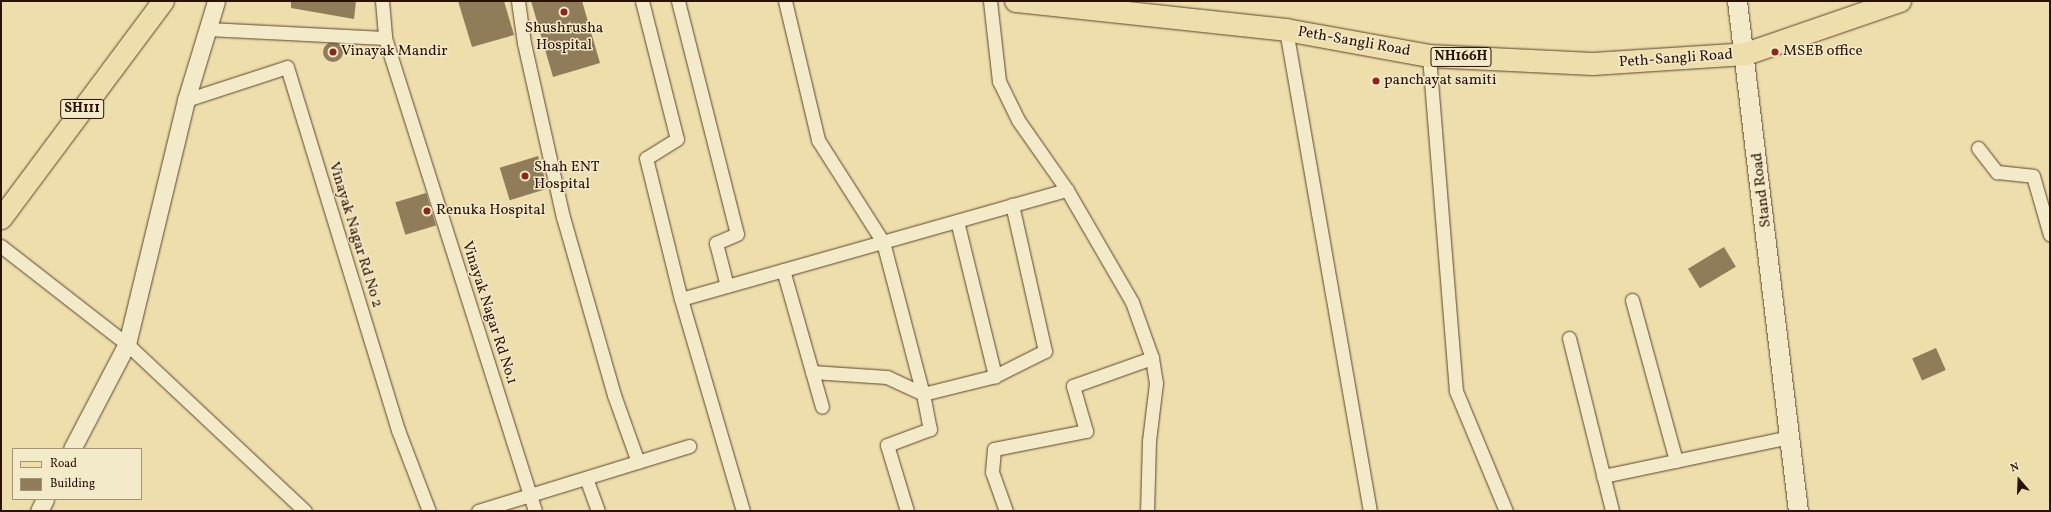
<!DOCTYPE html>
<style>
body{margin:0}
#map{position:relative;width:2051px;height:512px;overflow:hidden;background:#eddeac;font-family:Vollkorn,serif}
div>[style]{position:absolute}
.building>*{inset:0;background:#907c59;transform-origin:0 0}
.round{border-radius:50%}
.roads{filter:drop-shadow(0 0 1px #5c442b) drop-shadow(0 0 1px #5c442b)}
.minor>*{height:13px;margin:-6.5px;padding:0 6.5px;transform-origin:6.5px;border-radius:6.5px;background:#f3eac9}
.tertiary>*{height:17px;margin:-8.5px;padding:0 8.5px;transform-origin:8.5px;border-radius:8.5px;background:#f3eac9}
.secondary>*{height:19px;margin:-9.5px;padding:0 9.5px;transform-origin:9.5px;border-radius:9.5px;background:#f3eac9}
.primary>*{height:21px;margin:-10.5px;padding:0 10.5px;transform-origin:10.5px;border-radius:10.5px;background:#eddeac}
.trunk>*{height:22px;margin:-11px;padding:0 11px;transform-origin:11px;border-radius:11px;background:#eddeac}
.dots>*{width:11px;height:11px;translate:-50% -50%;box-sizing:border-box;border:2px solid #f3eac9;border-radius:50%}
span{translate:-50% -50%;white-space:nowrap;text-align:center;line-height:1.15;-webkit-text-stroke:3px #f3eac9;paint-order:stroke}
.shield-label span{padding:1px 3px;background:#f3eac9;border:1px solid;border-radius:3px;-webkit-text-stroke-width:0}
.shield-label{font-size:14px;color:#2b1100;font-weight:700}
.poi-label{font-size:15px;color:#2b1100}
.left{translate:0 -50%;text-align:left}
.street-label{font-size:15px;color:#2b1100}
.frame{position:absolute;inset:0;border:2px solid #2b1100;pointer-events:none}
.legend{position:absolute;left:12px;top:448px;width:130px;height:52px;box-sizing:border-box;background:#f3eac9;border:1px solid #a39379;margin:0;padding:5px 7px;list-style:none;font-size:12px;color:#2b1100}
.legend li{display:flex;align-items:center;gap:8px;height:20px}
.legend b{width:20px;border:1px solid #a39379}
.north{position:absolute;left:1999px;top:460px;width:40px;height:40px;-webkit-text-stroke:3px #f3eac9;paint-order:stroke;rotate:341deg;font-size:11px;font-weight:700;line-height:16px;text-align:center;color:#2b1100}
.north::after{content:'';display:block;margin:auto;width:14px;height:18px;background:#2b1100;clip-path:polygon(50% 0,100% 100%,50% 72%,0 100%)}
</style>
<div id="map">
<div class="building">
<div style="clip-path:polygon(291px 1px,356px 1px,354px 19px,291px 8px)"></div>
<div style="clip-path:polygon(458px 1px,504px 1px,514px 35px,472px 47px)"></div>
<div style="clip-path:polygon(531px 1px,582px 1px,600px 63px,553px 77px)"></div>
<div class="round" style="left:323px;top:42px;width:20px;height:20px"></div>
<div style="left:538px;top:156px;width:34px;height:40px;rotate:73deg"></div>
<div style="left:426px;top:193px;width:34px;height:32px;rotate:73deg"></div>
<div style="left:1724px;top:247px;width:23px;height:42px;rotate:59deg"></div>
<div style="left:1936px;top:348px;width:24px;height:26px;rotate:66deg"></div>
</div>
<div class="roads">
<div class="minor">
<div style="left:382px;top:1px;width:37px;rotate:85deg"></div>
<div style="left:385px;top:38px;width:496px;rotate:72.4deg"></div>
<div style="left:518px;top:1px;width:42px;rotate:81.9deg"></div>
<div style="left:524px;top:43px;width:178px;rotate:77.4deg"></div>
<div style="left:563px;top:217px;width:185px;rotate:74deg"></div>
<div style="left:614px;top:395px;width:71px;rotate:70.3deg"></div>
<div style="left:642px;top:1px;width:142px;rotate:75.8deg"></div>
<div style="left:677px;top:139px;width:36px;rotate:148deg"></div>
<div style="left:646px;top:158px;width:145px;rotate:76.1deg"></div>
<div style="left:681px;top:299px;width:221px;rotate:73.7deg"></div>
<div style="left:678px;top:1px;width:240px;rotate:75.8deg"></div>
<div style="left:737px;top:234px;width:23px;rotate:157deg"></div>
<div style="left:716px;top:243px;width:44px;rotate:75.7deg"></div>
<div style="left:785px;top:1px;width:143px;rotate:76.6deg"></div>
<div style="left:818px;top:140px;width:121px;rotate:57.5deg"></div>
<div style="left:883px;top:242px;width:157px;rotate:75.3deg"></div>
<div style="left:923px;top:394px;width:36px;rotate:79deg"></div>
<div style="left:930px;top:429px;width:46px;rotate:159.6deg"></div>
<div style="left:887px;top:445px;width:69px;rotate:73.1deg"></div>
<div style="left:990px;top:1px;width:81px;rotate:83.6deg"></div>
<div style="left:999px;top:81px;width:43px;rotate:64deg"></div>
<div style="left:1018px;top:120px;width:85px;rotate:55deg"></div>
<div style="left:1067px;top:190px;width:129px;rotate:59.9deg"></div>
<div style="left:1132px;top:302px;width:59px;rotate:70.3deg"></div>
<div style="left:1152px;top:358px;width:25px;rotate:81deg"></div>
<div style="left:1156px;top:383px;width:58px;rotate:96.9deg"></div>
<div style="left:1149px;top:441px;width:70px;rotate:91.6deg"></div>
<div style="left:208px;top:29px;width:177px;rotate:2.9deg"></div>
<div style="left:1286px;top:30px;width:488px;rotate:80.1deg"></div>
<div style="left:1429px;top:56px;width:336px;rotate:85.4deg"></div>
<div style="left:1456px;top:391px;width:130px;rotate:67.4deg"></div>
<div style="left:186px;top:100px;width:106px;rotate:-18.1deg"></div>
<div style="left:287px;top:67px;width:380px;rotate:73deg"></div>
<div style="left:398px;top:430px;width:87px;rotate:69.1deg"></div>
<div style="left:1978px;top:148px;width:31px;rotate:52deg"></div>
<div style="left:1997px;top:172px;width:36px;rotate:6deg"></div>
<div style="left:2033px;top:176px;width:61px;rotate:73.9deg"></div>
<div style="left:957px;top:221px;width:160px;rotate:76.2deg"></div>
<div style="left:1px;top:246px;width:160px;rotate:37.9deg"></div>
<div style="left:127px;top:344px;width:244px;rotate:43.2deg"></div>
<div style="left:783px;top:270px;width:142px;rotate:74.1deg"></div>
<div style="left:681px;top:299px;width:401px;rotate:-15.8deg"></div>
<div style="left:1632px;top:300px;width:167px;rotate:74.7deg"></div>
<div style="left:1569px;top:338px;width:178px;rotate:76deg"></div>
<div style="left:812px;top:372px;width:75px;rotate:3.8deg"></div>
<div style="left:887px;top:377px;width:40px;rotate:25deg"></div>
<div style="left:923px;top:394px;width:74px;rotate:-14deg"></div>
<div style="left:995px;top:376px;width:56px;rotate:-26.6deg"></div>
<div style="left:1045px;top:351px;width:150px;rotate:-102.7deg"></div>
<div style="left:1603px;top:476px;width:191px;rotate:-11.8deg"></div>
<div style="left:586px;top:478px;width:35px;rotate:70deg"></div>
<div style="left:478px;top:511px;width:221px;rotate:-17.1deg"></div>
<div style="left:1006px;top:511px;width:41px;rotate:-109.7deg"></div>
<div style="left:992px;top:472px;width:23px;rotate:-85deg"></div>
<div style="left:994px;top:449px;width:94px;rotate:-11.1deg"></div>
<div style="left:1086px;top:431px;width:47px;rotate:-106.1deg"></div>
<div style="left:1073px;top:386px;width:84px;rotate:-19.5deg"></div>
</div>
<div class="tertiary">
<div style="left:72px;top:449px;width:119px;rotate:-62.4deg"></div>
<div style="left:127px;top:344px;width:251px;rotate:-76.4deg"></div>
<div style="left:186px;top:100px;width:103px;rotate:-73.1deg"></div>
<div style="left:39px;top:511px;width:13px;rotate:-63deg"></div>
</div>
<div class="secondary">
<div style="left:1737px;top:1px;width:514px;rotate:83.18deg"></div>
</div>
<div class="primary">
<div style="left:1px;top:218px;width:271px;rotate:-53.3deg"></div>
</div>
<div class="trunk">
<div style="left:1016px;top:1px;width:272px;rotate:6.1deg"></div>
<div style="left:1286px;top:30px;width:145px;rotate:10.3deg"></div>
<div style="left:1429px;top:56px;width:164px;rotate:2.8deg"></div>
<div style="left:1593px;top:64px;width:153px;rotate:-3.7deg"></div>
<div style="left:1746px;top:54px;width:163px;rotate:-19deg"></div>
</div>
</div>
<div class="dots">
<div style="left:564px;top:12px;background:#8f2418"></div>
<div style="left:333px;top:52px;background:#8f2418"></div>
<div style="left:1775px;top:52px;background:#8f2418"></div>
<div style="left:1376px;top:81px;background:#8f2418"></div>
<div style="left:525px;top:176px;background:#8f2418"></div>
<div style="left:427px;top:211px;background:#8f2418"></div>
</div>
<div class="shield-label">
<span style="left:1461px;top:57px">NH166H</span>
<span style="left:82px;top:109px">SH111</span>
</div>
<div class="poi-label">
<span style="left:564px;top:37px">Shushrusha<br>Hospital</span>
<span class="left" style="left:341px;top:52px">Vinayak Mandir</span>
<span class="left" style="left:1783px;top:52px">MSEB office</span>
<span class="left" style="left:1384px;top:81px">panchayat samiti</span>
<span class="left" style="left:534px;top:176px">Shah ENT<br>Hospital</span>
<span class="left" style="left:436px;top:211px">Renuka Hospital</span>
</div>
<div class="street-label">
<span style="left:1354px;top:42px;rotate:10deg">Peth-Sangli Road</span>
<span style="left:1676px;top:59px;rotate:-4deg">Peth-Sangli Road</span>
<span style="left:1762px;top:190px;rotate:-97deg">Stand Road</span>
<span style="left:355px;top:235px;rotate:73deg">Vinayak Nagar Rd No 2</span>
<span style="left:489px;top:313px;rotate:72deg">Vinayak Nagar Rd No.1</span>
</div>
<div class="frame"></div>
<ul class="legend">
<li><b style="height:5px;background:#eddeac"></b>Road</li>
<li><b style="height:11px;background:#907c59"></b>Building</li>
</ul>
<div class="north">N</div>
</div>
